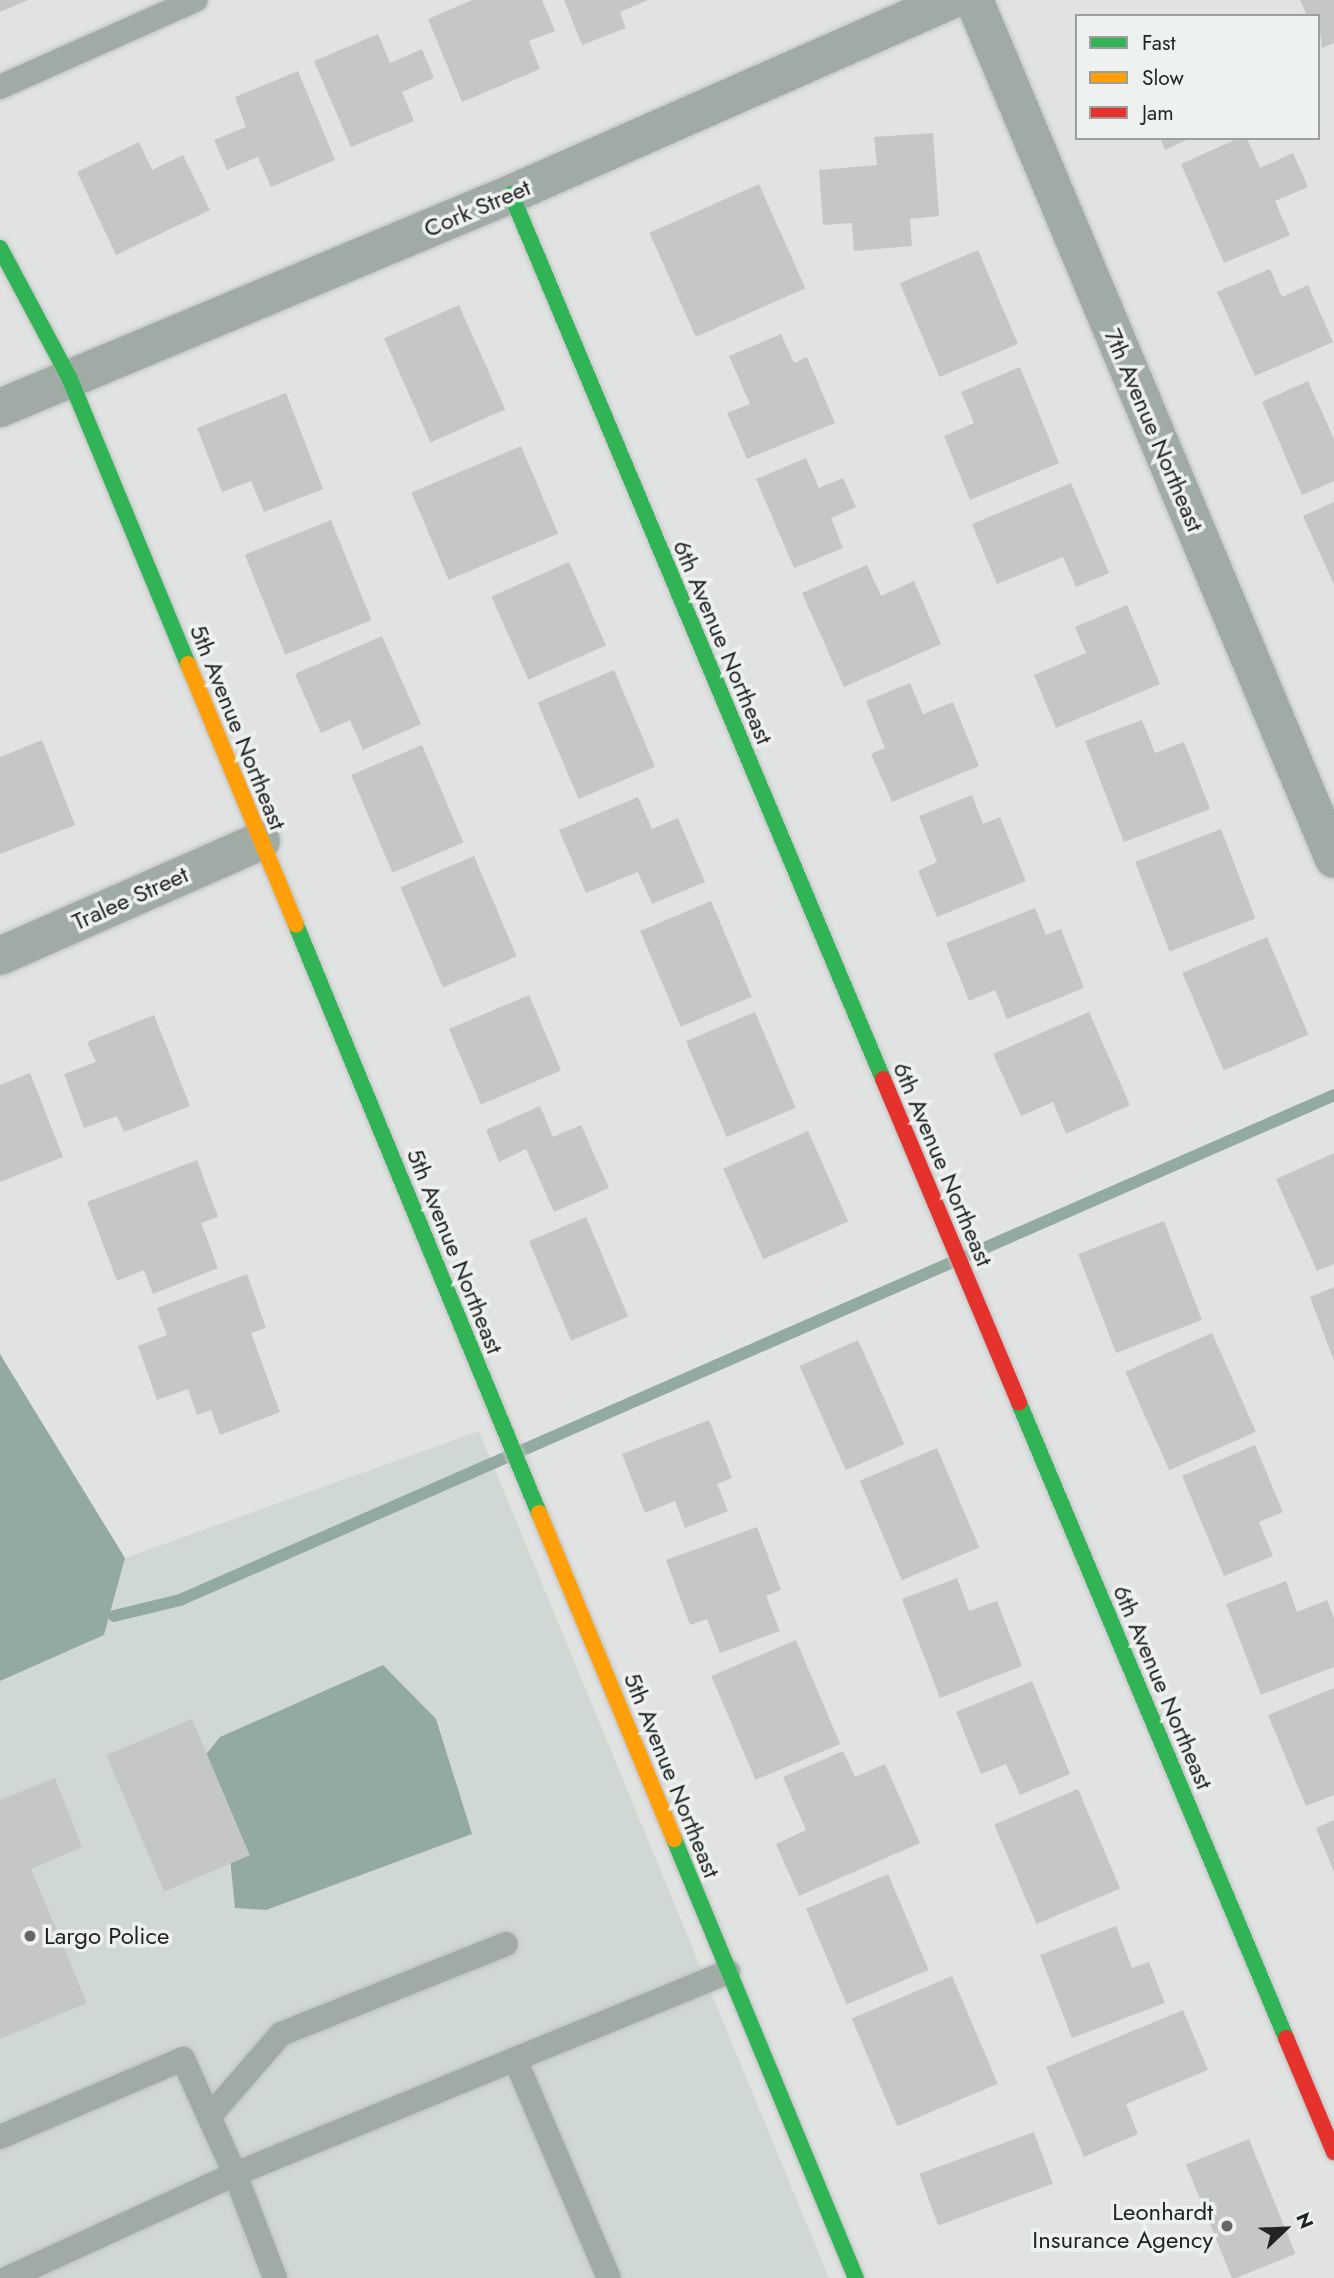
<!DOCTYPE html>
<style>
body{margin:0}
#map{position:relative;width:1334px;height:2278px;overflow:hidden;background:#e1e3e2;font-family:Jost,sans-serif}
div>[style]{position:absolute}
.built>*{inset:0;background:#d0d8d4}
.water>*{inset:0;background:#93aaa0}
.stream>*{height:12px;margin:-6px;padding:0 6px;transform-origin:6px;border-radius:6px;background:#93aaa0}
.building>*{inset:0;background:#c5c7c6;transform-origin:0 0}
.roads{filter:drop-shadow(0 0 2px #bfc1c0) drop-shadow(0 0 2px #bfc1c0)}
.lane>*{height:24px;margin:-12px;padding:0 12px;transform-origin:12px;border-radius:12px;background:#a1aba6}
.street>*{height:38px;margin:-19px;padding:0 19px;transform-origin:19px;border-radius:19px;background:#a1aba6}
.fast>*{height:16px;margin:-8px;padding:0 8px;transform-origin:8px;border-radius:8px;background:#30b455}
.slow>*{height:16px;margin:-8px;padding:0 8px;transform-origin:8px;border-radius:8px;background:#ff9f0a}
.jam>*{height:16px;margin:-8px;padding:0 8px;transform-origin:8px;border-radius:8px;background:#e5322d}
.dots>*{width:19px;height:19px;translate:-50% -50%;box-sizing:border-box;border:4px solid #edf1ef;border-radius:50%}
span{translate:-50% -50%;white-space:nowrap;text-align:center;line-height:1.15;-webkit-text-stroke:7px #edf1ef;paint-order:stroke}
.street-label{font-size:24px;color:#222423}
.poi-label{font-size:24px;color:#222423}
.left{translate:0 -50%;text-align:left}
.right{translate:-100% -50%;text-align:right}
.legend{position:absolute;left:1075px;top:14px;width:245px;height:126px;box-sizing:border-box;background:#edf1ef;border:2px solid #9c9f9d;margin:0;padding:9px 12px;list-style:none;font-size:21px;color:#222423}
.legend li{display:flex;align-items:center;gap:14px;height:35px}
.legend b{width:35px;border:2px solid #9c9f9d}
.north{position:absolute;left:1250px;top:2194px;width:70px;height:70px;-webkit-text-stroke:5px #edf1ef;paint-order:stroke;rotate:67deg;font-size:19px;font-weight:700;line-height:28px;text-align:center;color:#222423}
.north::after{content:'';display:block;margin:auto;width:24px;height:32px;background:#222423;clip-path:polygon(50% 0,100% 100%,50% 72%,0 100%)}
</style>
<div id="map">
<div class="built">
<div style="clip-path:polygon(479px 1431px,829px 2278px,0 2278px,0 1681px,104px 1635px,125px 1558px)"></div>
</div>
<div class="water">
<div style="clip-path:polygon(0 1354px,125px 1558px,104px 1635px,0 1681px)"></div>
<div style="clip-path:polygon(383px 1665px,436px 1719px,472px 1834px,266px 1910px,235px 1908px,226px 1819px,191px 1773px,220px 1737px)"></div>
</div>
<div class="stream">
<div style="left:114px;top:1616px;width:68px;rotate:-13.6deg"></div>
<div style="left:180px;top:1600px;width:1260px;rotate:-23.63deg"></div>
</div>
<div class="building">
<div style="clip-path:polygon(0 0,28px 0,0 12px)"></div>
<div style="clip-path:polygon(472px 0,542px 0,555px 31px,529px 41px,540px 69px,462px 102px,428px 19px)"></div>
<div style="clip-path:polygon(564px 0,648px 0,620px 12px,626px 28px,582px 45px)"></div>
<div style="clip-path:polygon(1300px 0,1334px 0,1334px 43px,1322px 48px,1318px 16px,1307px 16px)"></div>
<div style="clip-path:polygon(378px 34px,390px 63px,422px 49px,434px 78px,402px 92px,414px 121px,351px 147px,314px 61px)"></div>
<div style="clip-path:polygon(298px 71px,335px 160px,271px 187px,258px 157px,227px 170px,214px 140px,246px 127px,235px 97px)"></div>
<div style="clip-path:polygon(933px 133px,939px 216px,910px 219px,912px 246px,854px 251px,852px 223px,823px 225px,819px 170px,877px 165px,874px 137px)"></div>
<div style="clip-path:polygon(1160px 138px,1191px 138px,1165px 150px)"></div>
<div style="clip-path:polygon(1239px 138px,1247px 138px,1260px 168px,1293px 153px,1308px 187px,1275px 201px,1290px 235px,1224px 263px,1181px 164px)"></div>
<div style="clip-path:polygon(139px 142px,152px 170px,183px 155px,210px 210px,116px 255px,77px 172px)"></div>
<div style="left:759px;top:184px;width:114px;height:120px;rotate:66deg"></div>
<div style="left:978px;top:250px;width:102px;height:85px;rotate:67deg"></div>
<div style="clip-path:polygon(1270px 269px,1282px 297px,1308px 285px,1333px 342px,1255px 376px,1217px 292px)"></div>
<div style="left:459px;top:305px;width:114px;height:82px;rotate:66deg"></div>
<div style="clip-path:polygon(781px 334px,794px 363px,807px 357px,835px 423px,747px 459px,727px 413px,750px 404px,729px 356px)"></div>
<div style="clip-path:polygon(1020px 367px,1059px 463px,970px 500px,944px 436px,974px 423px,961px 392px)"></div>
<div style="clip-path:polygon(1308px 381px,1334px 439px,1334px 481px,1302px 495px,1262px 402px)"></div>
<div style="clip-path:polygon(286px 393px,323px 489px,264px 512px,251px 481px,222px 492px,197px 428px)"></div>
<div style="left:521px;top:446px;width:95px;height:119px;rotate:67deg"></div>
<div style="clip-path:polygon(806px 458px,819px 488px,843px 478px,856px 507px,831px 518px,843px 548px,794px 568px,756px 479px)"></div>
<div style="clip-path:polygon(1071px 483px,1109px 573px,1076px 587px,1063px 557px,997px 584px,972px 524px)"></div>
<div style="clip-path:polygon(1334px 502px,1334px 585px,1303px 516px)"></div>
<div style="left:331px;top:520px;width:108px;height:93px;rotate:68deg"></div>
<div style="left:569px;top:562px;width:91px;height:85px;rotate:66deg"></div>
<div style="clip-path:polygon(867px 565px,881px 596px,914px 581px,941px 644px,844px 687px,802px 593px)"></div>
<div style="clip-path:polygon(1127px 605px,1160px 684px,1056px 728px,1034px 675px,1086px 653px,1075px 627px)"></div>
<div style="clip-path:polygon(382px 636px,421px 724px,363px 750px,350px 720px,321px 733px,295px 674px)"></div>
<div style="left:614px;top:670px;width:105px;height:83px;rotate:67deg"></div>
<div style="clip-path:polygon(910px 683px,923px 714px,953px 702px,979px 766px,892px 802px,871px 754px,885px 748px,866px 701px)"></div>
<div style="clip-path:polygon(1142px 720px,1155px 753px,1184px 742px,1210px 809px,1124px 842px,1085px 741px)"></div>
<div style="clip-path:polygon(42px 740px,75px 825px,0 854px,0 757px)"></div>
<div style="left:422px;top:745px;width:106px;height:77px;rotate:67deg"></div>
<div style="clip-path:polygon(972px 795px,983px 824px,1000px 817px,1026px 881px,937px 917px,918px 871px,937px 862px,919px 816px)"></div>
<div style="clip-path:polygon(638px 797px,652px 829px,678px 818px,705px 882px,652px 904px,638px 872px,586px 893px,559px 830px)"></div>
<div style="left:1221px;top:829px;width:96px;height:92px;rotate:69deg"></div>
<div style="left:474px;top:856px;width:109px;height:80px;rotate:67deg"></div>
<div style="left:711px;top:901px;width:104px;height:77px;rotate:67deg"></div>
<div style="clip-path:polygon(1035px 908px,1046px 935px,1061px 929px,1084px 988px,1007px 1019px,995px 990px,969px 1001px,946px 943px)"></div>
<div style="left:1267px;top:937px;width:106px;height:92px;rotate:67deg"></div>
<div style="left:529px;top:995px;width:82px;height:87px;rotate:67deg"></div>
<div style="left:755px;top:1012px;width:104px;height:75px;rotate:67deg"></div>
<div style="clip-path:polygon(1089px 1012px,1130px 1105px,1066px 1134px,1053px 1102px,1021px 1116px,993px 1054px)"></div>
<div style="clip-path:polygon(154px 1015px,190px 1106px,124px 1132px,117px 1116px,84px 1128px,64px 1074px,96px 1062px,87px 1042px)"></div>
<div style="clip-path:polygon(30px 1073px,63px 1157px,0 1182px,0 1085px)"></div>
<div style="clip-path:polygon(540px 1106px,553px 1137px,581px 1125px,609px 1188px,554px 1212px,526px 1149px,499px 1162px,486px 1130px)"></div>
<div style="left:808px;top:1131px;width:99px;height:93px;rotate:66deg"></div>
<div style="clip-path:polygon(1334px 1153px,1334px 1264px,1317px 1271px,1276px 1179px)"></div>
<div style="clip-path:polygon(197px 1160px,218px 1217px,201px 1223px,218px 1268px,153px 1294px,144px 1270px,117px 1281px,87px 1202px)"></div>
<div style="left:586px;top:1217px;width:108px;height:62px;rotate:67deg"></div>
<div style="left:1164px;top:1221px;width:106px;height:92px;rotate:69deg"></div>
<div style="clip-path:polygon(247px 1274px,266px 1328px,251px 1333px,280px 1412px,220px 1435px,211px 1410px,197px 1415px,188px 1389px,157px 1400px,138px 1346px,167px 1335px,157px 1308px)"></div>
<div style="clip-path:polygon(1334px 1287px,1334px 1361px,1310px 1297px)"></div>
<div style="left:1212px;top:1333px;width:108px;height:95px;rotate:66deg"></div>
<div style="left:858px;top:1340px;width:114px;height:64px;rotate:66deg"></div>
<div style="clip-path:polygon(709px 1420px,732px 1478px,717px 1484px,728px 1511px,685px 1528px,675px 1501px,645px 1513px,622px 1454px)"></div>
<div style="clip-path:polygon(1255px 1445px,1283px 1512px,1259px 1522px,1273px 1556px,1224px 1576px,1182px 1476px)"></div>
<div style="left:937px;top:1448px;width:108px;height:84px;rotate:67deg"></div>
<div style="clip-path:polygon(757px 1527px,781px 1590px,766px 1596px,780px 1631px,720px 1653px,707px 1619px,690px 1625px,666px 1560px)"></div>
<div style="clip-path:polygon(957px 1578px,969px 1611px,997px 1601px,1022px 1666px,940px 1698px,902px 1599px)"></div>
<div style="clip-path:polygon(1286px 1581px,1297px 1612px,1327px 1600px,1334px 1618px,1334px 1667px,1261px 1695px,1226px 1604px)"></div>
<div style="left:796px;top:1640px;width:113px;height:92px;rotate:67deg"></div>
<div style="clip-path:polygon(1032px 1681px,1070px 1774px,1020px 1795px,1006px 1764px,981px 1774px,956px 1712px)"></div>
<div style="clip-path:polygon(1334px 1688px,1334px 1795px,1306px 1806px,1268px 1715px)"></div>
<div style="left:192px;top:1719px;width:148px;height:93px;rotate:67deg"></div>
<div style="clip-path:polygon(843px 1751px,855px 1777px,885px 1764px,920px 1843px,799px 1896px,776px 1844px,806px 1830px,783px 1777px)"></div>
<div style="clip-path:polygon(55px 1778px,82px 1847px,31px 1869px,87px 2003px,0 2039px,0 1800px)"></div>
<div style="left:1078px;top:1789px;width:108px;height:91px;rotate:67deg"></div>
<div style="clip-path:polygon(1334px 1820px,1334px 1872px,1316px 1828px)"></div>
<div style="left:888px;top:1874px;width:104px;height:89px;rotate:67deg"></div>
<div style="clip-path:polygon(1116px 1926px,1132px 1968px,1149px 1962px,1165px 2003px,1072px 2038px,1040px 1955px)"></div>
<div style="left:952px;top:1976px;width:117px;height:109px;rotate:67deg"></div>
<div style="clip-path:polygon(1183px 2010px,1208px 2070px,1126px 2104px,1138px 2134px,1084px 2157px,1046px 2067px)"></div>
<div style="left:1034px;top:2132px;width:55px;height:122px;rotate:70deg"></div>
<div style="left:1249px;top:2139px;width:124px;height:68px;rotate:68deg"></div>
</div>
<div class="roads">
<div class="lane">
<div style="left:0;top:87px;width:214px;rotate:-24deg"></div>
<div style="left:515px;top:2059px;width:238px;rotate:66.8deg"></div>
<div style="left:209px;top:2117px;width:110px;rotate:-49.1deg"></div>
<div style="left:281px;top:2034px;width:242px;rotate:-21.8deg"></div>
<div style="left:0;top:2137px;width:199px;rotate:-23.1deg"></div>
<div style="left:183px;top:2059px;width:126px;rotate:65.7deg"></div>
<div style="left:235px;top:2174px;width:250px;rotate:155.4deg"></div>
<div style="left:275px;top:2278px;width:111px;rotate:-111deg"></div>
<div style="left:235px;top:2174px;width:533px;rotate:-22.28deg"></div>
</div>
<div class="street">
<div style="left:974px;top:0;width:931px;rotate:67.26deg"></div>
<div style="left:0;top:408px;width:554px;rotate:-22.72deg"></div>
<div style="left:511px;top:194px;width:481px;rotate:-23.8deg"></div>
<div style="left:0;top:956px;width:285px;rotate:-23.8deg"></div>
</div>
<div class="fast">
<div style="left:511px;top:194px;width:960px;rotate:67.2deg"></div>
<div style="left:0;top:248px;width:146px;rotate:61.9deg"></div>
<div style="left:69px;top:377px;width:311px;rotate:67.5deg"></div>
<div style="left:296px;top:925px;width:636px;rotate:67.55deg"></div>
<div style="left:1019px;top:1403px;width:689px;rotate:67.19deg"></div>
<div style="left:674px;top:1839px;width:475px;rotate:67.5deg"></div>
</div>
<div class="slow">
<div style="left:188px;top:664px;width:282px;rotate:67.5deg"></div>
<div style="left:539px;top:1513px;width:353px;rotate:67.5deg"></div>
</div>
<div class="jam">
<div style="left:883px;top:1079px;width:351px;rotate:67.2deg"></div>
<div style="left:1286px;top:2038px;width:124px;rotate:67.2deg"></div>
</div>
</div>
<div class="dots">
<div style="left:30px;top:1936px;background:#656766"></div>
<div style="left:1227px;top:2226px;background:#656766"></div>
</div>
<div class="street-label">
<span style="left:477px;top:208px;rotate:-23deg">Cork Street</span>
<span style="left:1154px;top:430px;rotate:67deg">7th Avenue Northeast</span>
<span style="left:723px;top:642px;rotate:67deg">6th Avenue Northeast</span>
<span style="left:238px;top:727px;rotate:68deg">5th Avenue Northeast</span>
<span style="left:130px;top:898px;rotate:-24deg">Tralee Street</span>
<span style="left:943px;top:1164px;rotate:67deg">6th Avenue Northeast</span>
<span style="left:455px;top:1251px;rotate:68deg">5th Avenue Northeast</span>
<span style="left:1163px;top:1687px;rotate:67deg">6th Avenue Northeast</span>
<span style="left:672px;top:1775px;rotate:68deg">5th Avenue Northeast</span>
</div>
<div class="poi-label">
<span class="left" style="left:44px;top:1936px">Largo Police</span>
<span class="right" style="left:1213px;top:2226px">Leonhardt<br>Insurance Agency</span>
</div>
<ul class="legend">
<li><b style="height:9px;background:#30b455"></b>Fast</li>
<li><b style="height:9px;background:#ff9f0a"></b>Slow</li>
<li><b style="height:9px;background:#e5322d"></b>Jam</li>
</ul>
<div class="north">N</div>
</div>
